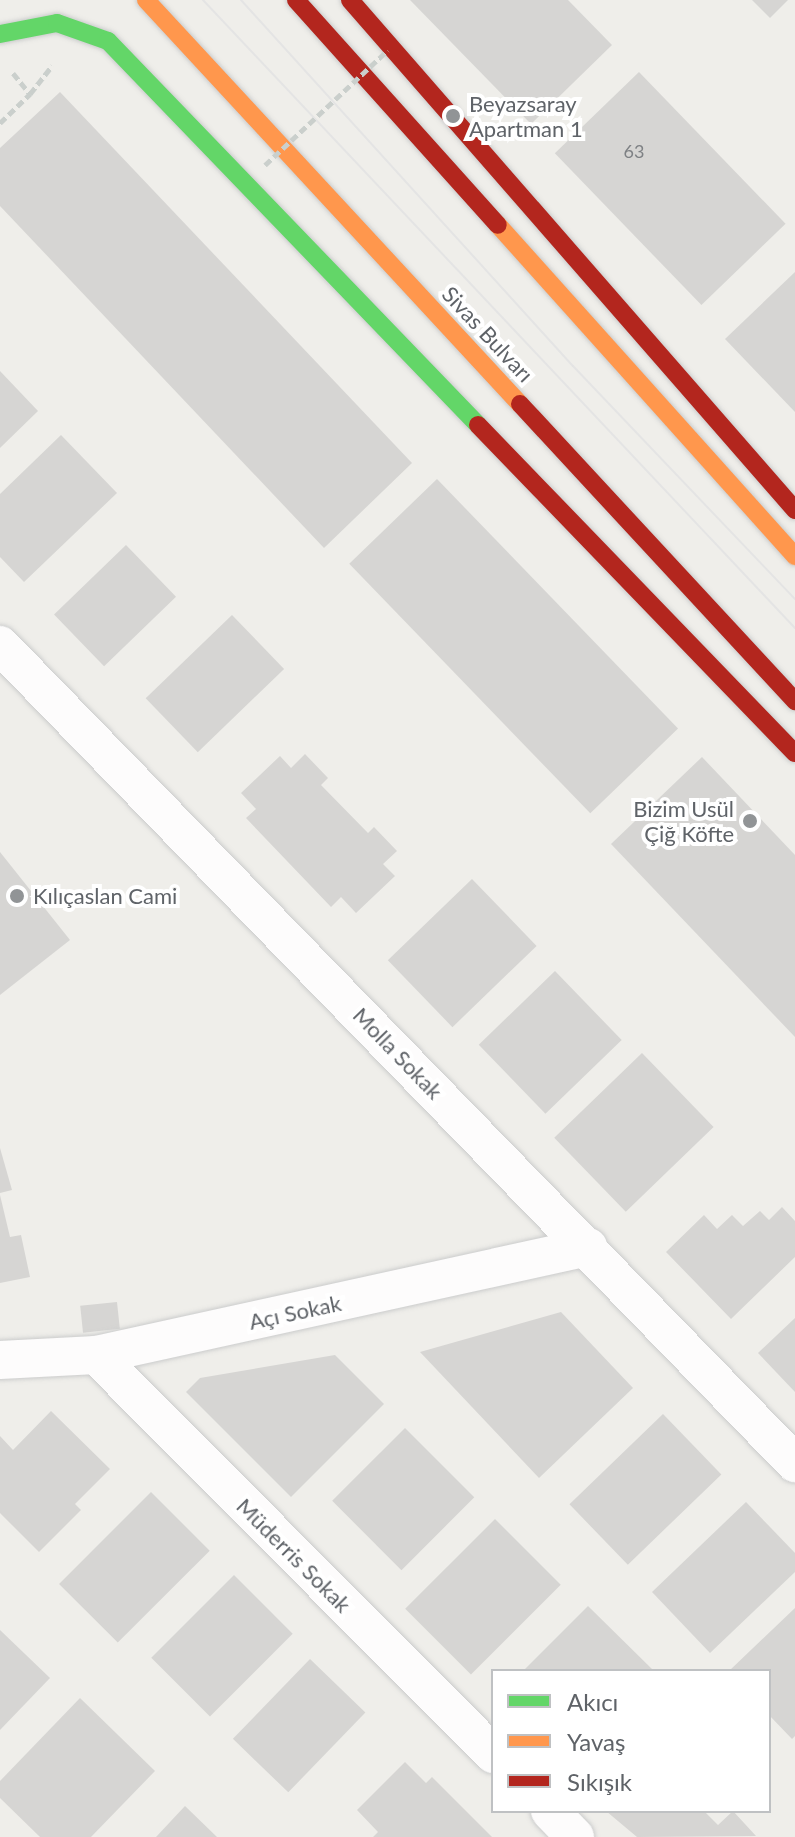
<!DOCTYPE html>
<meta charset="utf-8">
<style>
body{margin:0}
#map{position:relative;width:795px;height:1837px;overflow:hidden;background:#efeeea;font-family:Lato,sans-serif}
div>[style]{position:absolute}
.building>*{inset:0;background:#d6d5d3;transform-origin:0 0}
.path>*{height:5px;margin-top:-2.5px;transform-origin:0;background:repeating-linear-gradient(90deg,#cacfcc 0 8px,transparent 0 12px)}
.roads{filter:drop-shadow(0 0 2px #cbcccc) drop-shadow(0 0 2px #cbcccc)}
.street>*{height:38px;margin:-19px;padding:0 19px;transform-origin:19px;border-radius:19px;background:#fdfcfc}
.fast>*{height:18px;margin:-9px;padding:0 9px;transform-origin:9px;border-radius:9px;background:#63d668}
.slow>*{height:18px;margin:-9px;padding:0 9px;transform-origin:9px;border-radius:9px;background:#ff974d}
.jam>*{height:18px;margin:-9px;padding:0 9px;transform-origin:9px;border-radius:9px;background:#b3261e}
.tram>*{height:2px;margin:-1px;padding:0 1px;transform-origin:1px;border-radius:1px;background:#e4e4e4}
.path-bridge>*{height:5px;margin-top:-2.5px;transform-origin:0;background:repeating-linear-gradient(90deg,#cacfcc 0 8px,transparent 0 12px)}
.dots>*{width:22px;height:22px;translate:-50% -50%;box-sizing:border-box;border:4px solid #fff;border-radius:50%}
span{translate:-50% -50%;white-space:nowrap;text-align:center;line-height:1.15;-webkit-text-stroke:8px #fff;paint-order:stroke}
.number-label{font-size:18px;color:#7e8184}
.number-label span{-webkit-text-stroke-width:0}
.poi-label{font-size:22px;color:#5f6368}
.left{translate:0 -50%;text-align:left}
.right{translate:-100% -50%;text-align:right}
.street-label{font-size:22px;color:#5f6368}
.legend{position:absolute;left:491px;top:1669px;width:280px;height:144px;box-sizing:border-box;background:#fff;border:2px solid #bfc1c3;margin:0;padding:10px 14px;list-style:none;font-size:24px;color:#5f6368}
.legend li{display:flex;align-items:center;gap:16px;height:40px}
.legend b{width:40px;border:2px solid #bfc1c3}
</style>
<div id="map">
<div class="building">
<div style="clip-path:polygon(410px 0,568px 0,612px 45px,531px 124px)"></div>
<div style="clip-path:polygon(752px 0,788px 0,770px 18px)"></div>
<div style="left:639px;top:72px;width:211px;height:117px;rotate:46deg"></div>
<div style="clip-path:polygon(60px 92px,412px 463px,324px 548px,0 206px,0 148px)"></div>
<div style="clip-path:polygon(795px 272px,795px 412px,725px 339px)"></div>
<div style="clip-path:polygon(0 371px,38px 411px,0 448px)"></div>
<div style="clip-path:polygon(61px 435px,117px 493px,24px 582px,0 557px,0 494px)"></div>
<div style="left:437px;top:479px;width:347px;height:122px;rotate:46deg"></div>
<div style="left:126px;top:545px;width:72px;height:100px;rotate:46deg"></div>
<div style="left:232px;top:615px;width:75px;height:120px;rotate:46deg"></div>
<div style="clip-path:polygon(305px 754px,328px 778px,321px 785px,368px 833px,374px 827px,397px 851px,383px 864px,395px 876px,356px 913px,341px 897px,331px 907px,246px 818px,256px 809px,241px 793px,280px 756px,291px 768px)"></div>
<div style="clip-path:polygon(702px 757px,795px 855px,795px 1037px,611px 844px)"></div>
<div style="clip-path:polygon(0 852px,70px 940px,0 995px)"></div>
<div style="left:472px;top:879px;width:93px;height:117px;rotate:46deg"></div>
<div style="left:555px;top:971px;width:96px;height:106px;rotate:46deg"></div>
<div style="left:642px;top:1053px;width:103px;height:122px;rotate:46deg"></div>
<div style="clip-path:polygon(0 1148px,12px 1190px,0 1193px)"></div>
<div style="clip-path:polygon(0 1195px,10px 1237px,21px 1235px,30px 1277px,0 1283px)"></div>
<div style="clip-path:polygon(782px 1207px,795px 1221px,795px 1257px,731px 1319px,666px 1252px,704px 1215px,717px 1229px,732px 1215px,743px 1226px,760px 1211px,769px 1220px)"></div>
<div style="left:117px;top:1302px;width:27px;height:37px;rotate:84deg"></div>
<div style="clip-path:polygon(561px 1312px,633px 1388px,539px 1478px,420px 1352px)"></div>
<div style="clip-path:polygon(795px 1318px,795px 1392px,758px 1353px)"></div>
<div style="clip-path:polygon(335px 1355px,384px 1404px,291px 1497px,186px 1392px,200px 1378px)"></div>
<div style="clip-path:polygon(51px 1411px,110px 1469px,75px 1504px,81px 1510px,39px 1552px,0 1513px,0 1436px,13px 1450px)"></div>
<div style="left:663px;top:1414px;width:84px;height:130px;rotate:46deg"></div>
<div style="left:405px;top:1428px;width:98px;height:103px;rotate:45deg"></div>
<div style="left:151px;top:1492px;width:83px;height:130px;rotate:45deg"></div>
<div style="clip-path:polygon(746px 1502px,795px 1553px,795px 1572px,710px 1653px,652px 1592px)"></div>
<div style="left:495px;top:1519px;width:93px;height:127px;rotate:45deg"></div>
<div style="left:234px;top:1575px;width:83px;height:117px;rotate:45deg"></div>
<div style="clip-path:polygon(588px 1606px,654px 1671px,523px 1671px)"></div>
<div style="clip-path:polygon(795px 1608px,795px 1736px,792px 1739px,769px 1715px,769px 1671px,729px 1671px)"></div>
<div style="clip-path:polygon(0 1630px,50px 1678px,0 1730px)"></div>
<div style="left:310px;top:1659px;width:77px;height:111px;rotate:44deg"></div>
<div style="clip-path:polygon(80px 1698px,155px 1771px,91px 1837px,40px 1837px,0 1798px,0 1781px)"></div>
<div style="clip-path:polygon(405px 1762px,426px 1783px,432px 1777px,492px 1837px,373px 1837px,378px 1832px,357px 1810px)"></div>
<div style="clip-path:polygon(185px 1806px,217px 1837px,156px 1837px)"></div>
<div style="clip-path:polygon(606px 1811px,704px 1811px,718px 1825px,733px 1811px,756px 1836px,637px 1837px)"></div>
</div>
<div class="path">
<div style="left:13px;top:73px;width:27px;rotate:51deg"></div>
<div style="left:30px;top:94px;width:36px;rotate:-52deg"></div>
<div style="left:0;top:123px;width:42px;rotate:-44deg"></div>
</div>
<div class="roads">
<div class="street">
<div style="left:0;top:645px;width:1141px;rotate:45.82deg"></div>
<div style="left:96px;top:1355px;width:563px;rotate:45.14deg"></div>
<div style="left:0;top:1360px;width:96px;rotate:-3deg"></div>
<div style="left:96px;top:1355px;width:504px;rotate:-12.38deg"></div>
<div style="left:550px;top:1811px;width:36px;rotate:46deg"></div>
</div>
<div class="fast">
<div style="left:0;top:34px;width:58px;rotate:-10.9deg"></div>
<div style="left:57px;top:23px;width:54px;rotate:19.4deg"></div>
<div style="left:108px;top:41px;width:533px;rotate:46.06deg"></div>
</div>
<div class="slow">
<div style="left:146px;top:0;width:551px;rotate:47.21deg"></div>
<div style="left:498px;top:225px;width:445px;rotate:48.1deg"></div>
</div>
<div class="jam">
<div style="left:296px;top:0;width:302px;rotate:48.1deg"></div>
<div style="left:350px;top:0;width:677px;rotate:48.89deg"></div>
<div style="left:520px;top:404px;width:405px;rotate:47.2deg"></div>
<div style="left:478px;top:425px;width:456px;rotate:46deg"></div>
</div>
</div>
<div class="tram">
<div style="left:203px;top:0;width:863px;rotate:46.69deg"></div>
<div style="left:241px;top:0;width:494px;rotate:47.8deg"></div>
<div style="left:573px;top:366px;width:322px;rotate:46.4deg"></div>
</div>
<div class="path-bridge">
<div style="left:265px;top:165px;width:168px;rotate:-43.1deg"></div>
</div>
<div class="dots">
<div style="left:453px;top:116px;background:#919496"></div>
<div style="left:750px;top:821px;background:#919496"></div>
<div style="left:17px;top:896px;background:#919496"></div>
</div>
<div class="number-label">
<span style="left:634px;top:151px">63</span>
</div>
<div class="poi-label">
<span class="left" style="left:469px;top:116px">Beyazsaray<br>Apartman 1</span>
<span class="right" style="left:734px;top:821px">Bizim Usül<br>Çiğ Köfte</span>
<span class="left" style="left:33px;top:896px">Kılıçaslan Cami</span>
</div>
<div class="street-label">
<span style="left:488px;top:334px;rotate:47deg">Sivas Bulvarı</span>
<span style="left:398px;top:1053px;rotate:46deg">Molla Sokak</span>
<span style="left:295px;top:1312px;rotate:-12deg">Açı Sokak</span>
<span style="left:294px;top:1555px;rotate:45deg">Müderris Sokak</span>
</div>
<ul class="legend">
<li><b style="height:10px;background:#63d668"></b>Akıcı</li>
<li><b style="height:10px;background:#ff974d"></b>Yavaş</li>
<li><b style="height:10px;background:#b3261e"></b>Sıkışık</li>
</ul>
</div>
